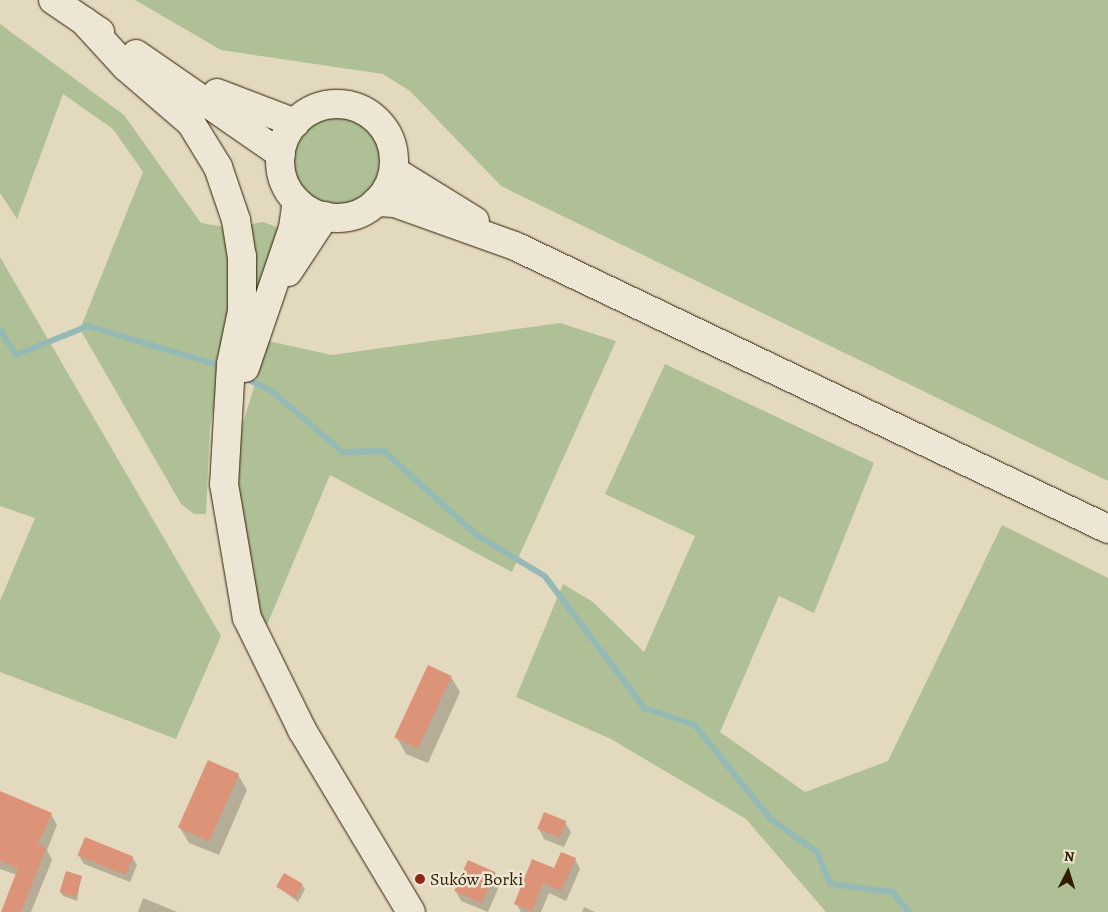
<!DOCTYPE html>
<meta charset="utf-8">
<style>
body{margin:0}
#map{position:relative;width:1108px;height:912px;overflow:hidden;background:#e3d9bf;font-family:Alegreya,serif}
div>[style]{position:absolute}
.green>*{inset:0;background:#afc096}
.round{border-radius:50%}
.shadow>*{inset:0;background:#0003}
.stream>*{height:5.5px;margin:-2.75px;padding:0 2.75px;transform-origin:2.75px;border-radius:2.75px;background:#95bab5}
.building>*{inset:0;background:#dc9377;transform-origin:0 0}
.roads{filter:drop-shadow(0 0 1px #301d01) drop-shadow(0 0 1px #301d01)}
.secondary>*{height:28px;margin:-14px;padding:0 14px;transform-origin:14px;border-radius:14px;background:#ede6d5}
.secondary>.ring{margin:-14px;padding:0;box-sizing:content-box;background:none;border:28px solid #ede6d5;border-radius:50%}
.dots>*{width:14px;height:14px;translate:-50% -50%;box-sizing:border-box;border:2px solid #ede6d5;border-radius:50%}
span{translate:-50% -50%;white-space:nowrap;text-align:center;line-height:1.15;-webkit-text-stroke:5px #ede6d5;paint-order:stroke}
.poi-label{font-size:18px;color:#301d01}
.left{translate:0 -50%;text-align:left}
.north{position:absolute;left:1043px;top:847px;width:50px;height:50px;-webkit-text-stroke:4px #ede6d5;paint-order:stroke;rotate:5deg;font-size:14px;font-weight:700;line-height:20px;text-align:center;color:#301d01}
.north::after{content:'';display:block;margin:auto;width:18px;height:22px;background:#301d01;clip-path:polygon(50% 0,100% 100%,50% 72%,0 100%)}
</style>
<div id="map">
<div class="green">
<div style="clip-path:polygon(135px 0,1108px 0,1108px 481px,501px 186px,410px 91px,383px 74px,221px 50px)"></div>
<div style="clip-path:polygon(0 24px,124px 115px,201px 223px,231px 228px,234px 298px,210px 428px,206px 514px,194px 514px,181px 504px,80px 329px,143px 172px,113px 129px,63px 94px,17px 219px,0 193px)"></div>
<div class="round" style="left:293px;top:115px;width:90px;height:90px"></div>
<div style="clip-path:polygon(263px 222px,282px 229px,252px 310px,246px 225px)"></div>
<div style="clip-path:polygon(0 257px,221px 636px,176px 739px,0 672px,0 601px,35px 518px,0 506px)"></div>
<div style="clip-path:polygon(560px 323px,616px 341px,512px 572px,330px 475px,264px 632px,249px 584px,234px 487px,239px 436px,268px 341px,332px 355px)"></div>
<div style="clip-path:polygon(665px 364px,874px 463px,814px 613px,779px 596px,720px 732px,805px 792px,888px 761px,1002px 525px,1108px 578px,1108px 912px,826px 912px,746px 819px,611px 739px,516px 697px,563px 584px,593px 602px,644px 652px,695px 536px,605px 494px)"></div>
</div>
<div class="shadow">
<div style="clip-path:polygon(451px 677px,460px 692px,428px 763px,406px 754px,397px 738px)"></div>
<div style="clip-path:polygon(238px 775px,247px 790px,219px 855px,189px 843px,180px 828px)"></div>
<div style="clip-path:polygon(0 792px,51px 814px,57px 825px,47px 850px,52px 860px,31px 912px,2px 912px,17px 875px,0 869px)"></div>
<div style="clip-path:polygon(565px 822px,571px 832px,564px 847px,544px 839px,539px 829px)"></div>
<div style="clip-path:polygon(79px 856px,132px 857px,137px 865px,130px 882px,84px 864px)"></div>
<div style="clip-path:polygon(575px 859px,580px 869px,566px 901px,549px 893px,541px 912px,521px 912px,516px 903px,555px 870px)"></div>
<div style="clip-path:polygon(468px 862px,495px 873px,500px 884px,488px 912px,461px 901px,456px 891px)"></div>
<div style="clip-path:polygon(81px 877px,77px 901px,63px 896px,60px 891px)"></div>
<div style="clip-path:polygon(302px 885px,305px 889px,298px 902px,278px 887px)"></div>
<div style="clip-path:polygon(143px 898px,177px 912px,138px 912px)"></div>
<div style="clip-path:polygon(584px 907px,595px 912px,582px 912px)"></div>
</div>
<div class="stream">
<div style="left:0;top:329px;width:31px;rotate:58deg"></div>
<div style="left:16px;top:355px;width:78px;rotate:-21.9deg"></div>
<div style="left:88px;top:326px;width:142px;rotate:16.8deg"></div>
<div style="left:245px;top:378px;width:30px;rotate:26deg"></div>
<div style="left:272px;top:391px;width:94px;rotate:40.7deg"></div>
<div style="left:343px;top:452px;width:41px;rotate:-1.4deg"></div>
<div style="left:384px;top:451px;width:125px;rotate:42.1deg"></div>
<div style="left:477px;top:535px;width:79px;rotate:31.1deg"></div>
<div style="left:545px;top:576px;width:166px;rotate:52.9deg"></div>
<div style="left:645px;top:708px;width:53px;rotate:18.8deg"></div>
<div style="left:695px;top:725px;width:119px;rotate:51.1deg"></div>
<div style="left:770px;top:818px;width:58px;rotate:35.9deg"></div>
<div style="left:817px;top:852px;width:35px;rotate:66deg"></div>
<div style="left:831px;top:884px;width:63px;rotate:7.4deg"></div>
<div style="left:893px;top:892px;width:26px;rotate:51deg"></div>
</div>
<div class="building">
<div style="left:428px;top:665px;width:26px;height:80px;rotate:25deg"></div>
<div style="left:208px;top:760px;width:34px;height:74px;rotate:24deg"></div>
<div style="clip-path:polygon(0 791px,52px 813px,38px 844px,46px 848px,21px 912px,1px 912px,18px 868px,0 861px)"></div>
<div style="left:544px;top:812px;width:24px;height:18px;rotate:22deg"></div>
<div style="left:85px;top:837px;width:52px;height:20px;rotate:22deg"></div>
<div style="clip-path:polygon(561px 852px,576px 858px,561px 891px,543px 883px,532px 911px,514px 904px,532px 859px,554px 868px)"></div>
<div style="left:468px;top:860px;width:30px;height:34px;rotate:24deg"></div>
<div style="left:66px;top:871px;width:17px;height:22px;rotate:17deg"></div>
<div style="left:284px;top:873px;width:22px;height:16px;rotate:30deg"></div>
</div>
<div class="roads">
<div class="secondary">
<div style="left:53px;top:0;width:57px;rotate:34.2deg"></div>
<div style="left:84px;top:21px;width:62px;rotate:47.6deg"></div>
<div style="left:126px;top:67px;width:86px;rotate:40.7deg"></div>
<div style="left:191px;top:123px;width:52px;rotate:58.5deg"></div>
<div style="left:218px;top:167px;width:56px;rotate:71.2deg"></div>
<div style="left:236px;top:220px;width:36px;rotate:81deg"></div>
<div style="left:242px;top:256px;width:55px;rotate:90deg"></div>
<div style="left:242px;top:311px;width:54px;rotate:101.7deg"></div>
<div style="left:231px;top:364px;width:120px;rotate:93.3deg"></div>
<div style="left:224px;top:484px;width:136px;rotate:80.3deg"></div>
<div style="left:247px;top:618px;width:125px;rotate:63.8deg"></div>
<div style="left:302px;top:730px;width:212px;rotate:59.1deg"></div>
<div style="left:136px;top:54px;width:176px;rotate:34.6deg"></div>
<div style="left:217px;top:93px;width:84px;rotate:21deg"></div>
<div class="ring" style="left:280px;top:104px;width:86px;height:86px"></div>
<div style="left:394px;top:171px;width:95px;rotate:31.7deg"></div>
<div style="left:376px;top:202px;width:19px;rotate:3deg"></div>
<div style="left:395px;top:203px;width:127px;rotate:19.7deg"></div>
<div style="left:515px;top:246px;width:657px;rotate:25.51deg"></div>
<div style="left:288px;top:272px;width:67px;rotate:-56.5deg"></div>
<div style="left:245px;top:368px;width:148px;rotate:-71.1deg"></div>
<div style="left:293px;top:228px;width:27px;rotate:-82deg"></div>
</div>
</div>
<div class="dots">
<div style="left:420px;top:879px;background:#8f2418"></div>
</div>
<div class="poi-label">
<span class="left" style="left:430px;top:879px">Suków Borki</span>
</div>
<div class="north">N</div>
</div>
